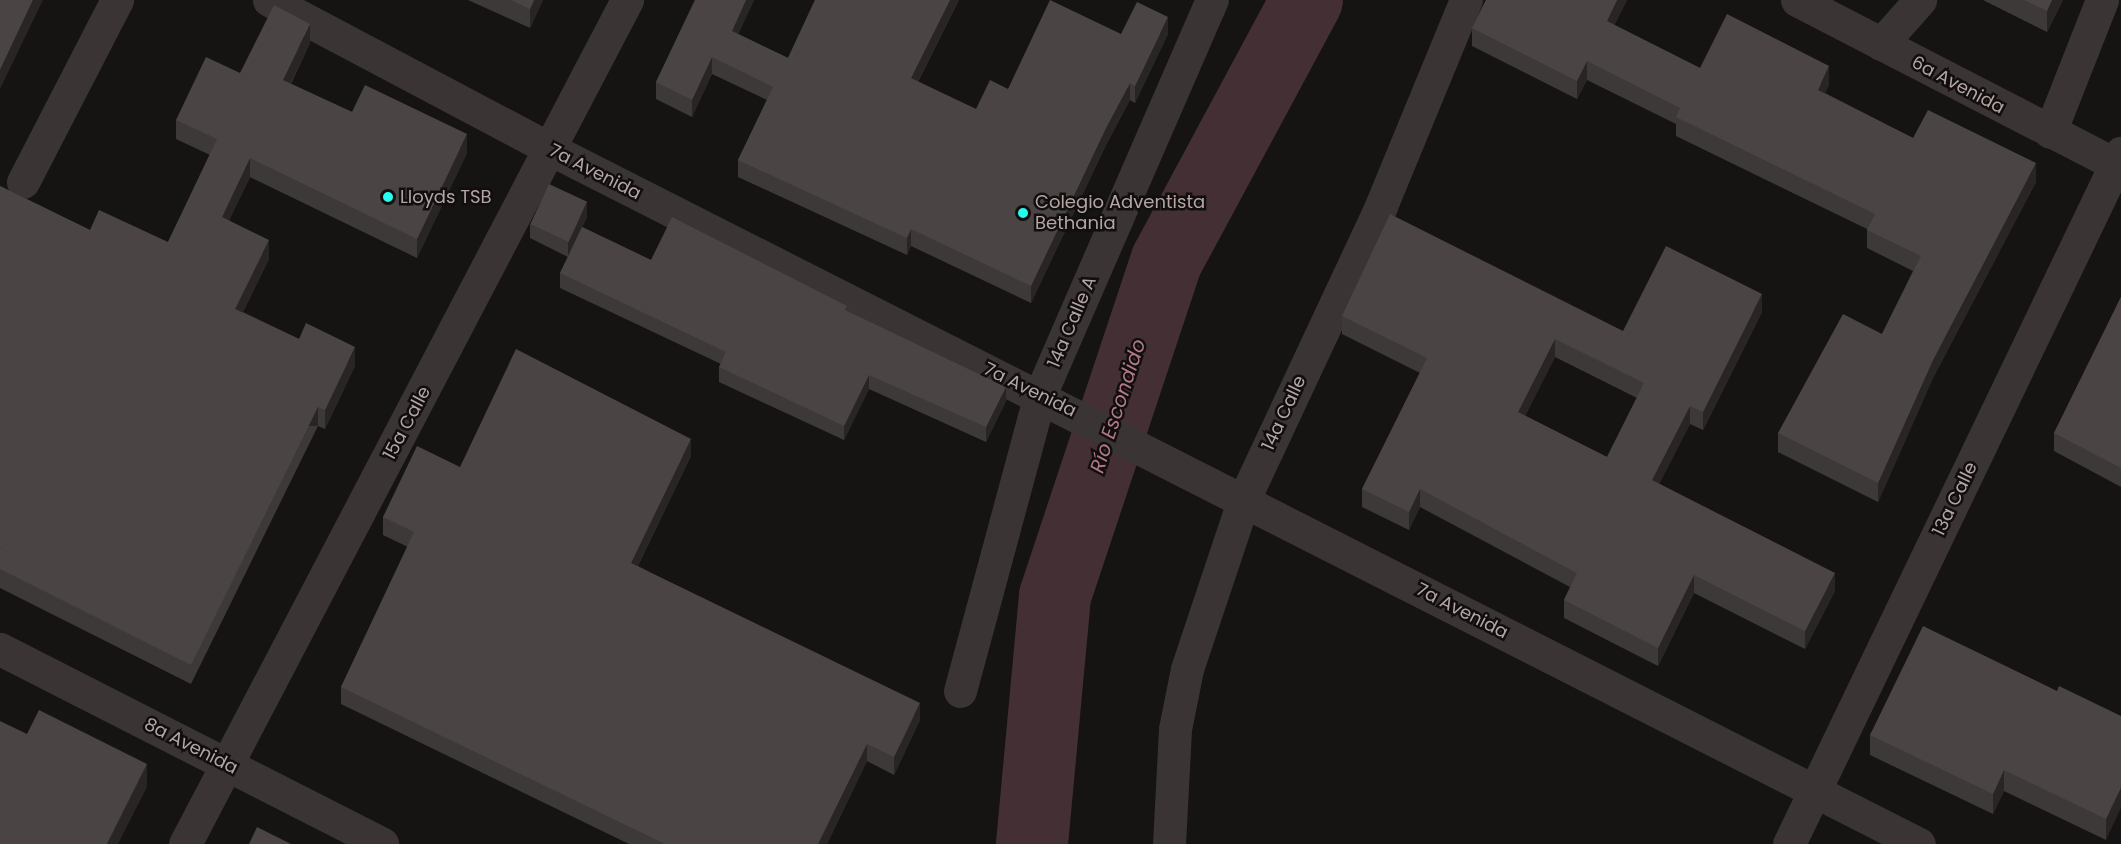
<!DOCTYPE html>
<meta charset="utf-8">
<style>
body{margin:0}
#map{position:relative;width:2121px;height:844px;overflow:hidden;background:#151413;font-family:Poppins,sans-serif}
div>[style]{position:absolute}
.river>*{height:72px;margin:-36px;padding:0 36px;transform-origin:36px;border-radius:36px;background:#442f35}
.minor>*{height:33px;margin:-16.5px;padding:0 16.5px;transform-origin:16.5px;border-radius:16.5px;background:#3a3534}
.wall>*{inset:0;background:#3d3938}
.shaded-wall>*{inset:0;background:#282524;transform-origin:0 0}
.building>*{inset:0;background:#4a4544;transform-origin:0 0}
.dots>*{width:16px;height:16px;translate:-50% -50%;box-sizing:border-box;border:3px solid #100f0e;border-radius:50%}
span{translate:-50% -50%;white-space:nowrap;text-align:center;line-height:1.15;-webkit-text-stroke:5px #100f0e;paint-order:stroke}
.street-label{font-size:18px;color:#b6a4a5}
.poi-label{font-size:18px;color:#b6a4a5}
.left{translate:0 -50%;text-align:left}
.water-label{font-size:20px;color:#b37988;font-style:italic}
</style>
<div id="map">
<div class="river">
<div style="left:1032px;top:844px;width:249px;rotate:-84.7deg"></div>
<div style="left:1055px;top:596px;width:354px;rotate:-71.6deg"></div>
<div style="left:1167px;top:260px;width:295px;rotate:-61.7deg"></div>
</div>
<div class="minor">
<div style="left:269px;top:0;width:320px;rotate:27.9deg"></div>
<div style="left:552px;top:150px;width:1533px;rotate:26.92deg"></div>
<div style="left:1797px;top:0;width:365px;rotate:27.3deg"></div>
<div style="left:1881px;top:44px;width:59px;rotate:-48.4deg"></div>
<div style="left:2050px;top:132px;width:142px;rotate:-68.5deg"></div>
<div style="left:23px;top:182px;width:205px;rotate:-62.7deg"></div>
<div style="left:0;top:649px;width:429px;rotate:27deg"></div>
<div style="left:960px;top:691px;width:307px;rotate:-74.9deg"></div>
<div style="left:1040px;top:395px;width:431px;rotate:-66.5deg"></div>
<div style="left:185px;top:844px;width:953px;rotate:-62.36deg"></div>
<div style="left:1169px;top:844px;width:115px;rotate:-87deg"></div>
<div style="left:1175px;top:729px;width:61px;rotate:-78.7deg"></div>
<div style="left:1187px;top:669px;width:179px;rotate:-71.5deg"></div>
<div style="left:1244px;top:499px;width:323px;rotate:-64.9deg"></div>
<div style="left:1381px;top:206px;width:223px;rotate:-67.6deg"></div>
<div style="left:1789px;top:844px;width:767px;rotate:-64.34deg"></div>
</div>
<div class="wall">
<div style="clip-path:polygon(468px 0,543px 0,530px 28px)"></div>
<div style="clip-path:polygon(695px 0,754px 0,738px 34px,788px 58px,815px 0,959px 0,918px 82px,976px 109px,1008px 89px,1121px 34px,1168px 34px,1135px 103px,1130px 100px,1106px 145px,1031px 303px,911px 246px,907px 255px,738px 177px,738px 160px,767px 100px,712px 74px,692px 117px,656px 99px,656px 82px)"></div>
<div style="clip-path:polygon(1486px 0,1627px 0,1614px 25px,1700px 68px,1829px 85px,1825px 93px,1913px 138px,2036px 182px,1933px 378px,1878px 502px,1778px 452px,1778px 433px,1882px 334px,1913px 271px,1867px 248px,1867px 229px,1676px 136px,1676px 124px,1587px 80px,1577px 99px,1472px 46px,1472px 28px)"></div>
<div style="clip-path:polygon(1983px 0,2063px 0,2047px 32px)"></div>
<div style="clip-path:polygon(310px 43px,291px 84px,352px 112px,467px 153px,417px 258px,250px 177px,229px 220px,269px 259px,243px 312px,355px 366px,325px 429px,318px 426px,191px 684px,0 588px,0 186px,90px 230px,168px 242px,210px 155px,176px 139px,176px 120px,240px 73px)"></div>
<div style="clip-path:polygon(587px 217px,582px 227px,651px 260px,847px 311px,1006px 401px,986px 442px,869px 389px,844px 440px,719px 382px,719px 367px,721px 364px,560px 288px,560px 273px,568px 257px,530px 238px,530px 224px)"></div>
<div style="clip-path:polygon(2121px 297px,2121px 487px,2054px 451px,2054px 433px)"></div>
<div style="clip-path:polygon(evenodd,1762px 312px,1703px 430px,1690px 424px,1659px 484px,1835px 591px,1805px 649px,1694px 593px,1658px 666px,1564px 618px,1564px 600px,1570px 587px,1420px 507px,1409px 530px,1362px 507px,1362px 489px,1420px 373px,1342px 334px,1342px 316px,1623px 331px,1762px 312px,1555px 357px,1637px 398px,1607px 457px,1525px 416px,1555px 357px)"></div>
<div style="clip-path:polygon(691px 456px,638px 566px,920px 720px,894px 775px,867px 761px,827px 844px,629px 844px,341px 704px,341px 687px,408px 547px,383px 535px,383px 517px,460px 467px)"></div>
<div style="clip-path:polygon(2057px 691px,2121px 716px,2106px 840px,2004px 791px,1993px 814px,1870px 755px,1870px 735px)"></div>
</div>
<div class="shaded-wall">
<div style="clip-path:polygon(33px 0,43px 0,0 89px,0 70px)"></div>
<div style="clip-path:polygon(534px 0,543px 0,530px 28px,530px 9px)"></div>
<div style="clip-path:polygon(746px 0,754px 0,732px 48px,732px 31px)"></div>
<div style="clip-path:polygon(950px 0,959px 0,911px 95px,911px 78px)"></div>
<div style="clip-path:polygon(1617px 0,1627px 0,1607px 40px,1607px 21px)"></div>
<div style="clip-path:polygon(2052px 0,2063px 0,2047px 32px,2047px 11px)"></div>
<div style="clip-path:polygon(1168px 17px,1168px 34px,1135px 103px,1135px 86px)"></div>
<div style="clip-path:polygon(310px 24px,310px 43px,283px 99px,283px 80px)"></div>
<div style="clip-path:polygon(712px 57px,712px 74px,692px 117px,692px 100px)"></div>
<div style="clip-path:polygon(1587px 61px,1587px 80px,1577px 99px,1577px 81px)"></div>
<div style="clip-path:polygon(1829px 66px,1829px 85px,1818px 108px,1818px 90px)"></div>
<div style="clip-path:polygon(1130px 83px,1130px 100px,1106px 145px,1031px 303px,1031px 286px,1106px 128px)"></div>
<div style="clip-path:polygon(467px 134px,467px 153px,417px 258px,417px 239px)"></div>
<div style="clip-path:polygon(250px 158px,250px 177px,222px 236px,222px 217px)"></div>
<div style="clip-path:polygon(2036px 163px,2036px 182px,1933px 378px,1878px 502px,1878px 483px,1933px 360px)"></div>
<div style="clip-path:polygon(587px 202px,587px 217px,568px 257px,568px 243px)"></div>
<div style="clip-path:polygon(911px 229px,911px 246px,907px 255px,907px 238px)"></div>
<div style="clip-path:polygon(269px 240px,269px 259px,235px 328px,235px 309px)"></div>
<div style="clip-path:polygon(1762px 294px,1762px 312px,1703px 430px,1703px 412px)"></div>
<div style="clip-path:polygon(1555px 339px,1555px 357px,1518px 430px,1518px 412px)"></div>
<div style="clip-path:polygon(355px 347px,355px 366px,325px 429px,325px 410px)"></div>
<div style="clip-path:polygon(869px 375px,869px 389px,844px 440px,844px 426px)"></div>
<div style="clip-path:polygon(1006px 387px,1006px 401px,986px 442px,986px 427px)"></div>
<div style="clip-path:polygon(1690px 406px,1690px 424px,1652px 498px,1652px 480px)"></div>
<div style="left:318px;top:407px;width:19px;height:288px;rotate:90deg"></div>
<div style="clip-path:polygon(691px 439px,691px 456px,631px 580px,631px 563px)"></div>
<div style="clip-path:polygon(1420px 489px,1420px 507px,1409px 530px,1409px 512px)"></div>
<div style="clip-path:polygon(1835px 573px,1835px 591px,1805px 649px,1805px 631px)"></div>
<div style="clip-path:polygon(1694px 575px,1694px 593px,1658px 666px,1658px 648px)"></div>
<div style="clip-path:polygon(920px 703px,920px 720px,894px 775px,894px 757px)"></div>
<div style="clip-path:polygon(867px 744px,867px 761px,827px 844px,818px 844px)"></div>
<div style="clip-path:polygon(147px 764px,147px 787px,118px 844px,107px 844px)"></div>
<div style="clip-path:polygon(2004px 770px,2004px 791px,1993px 814px,1993px 794px)"></div>
<div style="clip-path:polygon(2121px 788px,2121px 808px,2106px 840px,2106px 819px)"></div>
</div>
<div class="building">
<div style="clip-path:polygon(0 0,33px 0,0 70px)"></div>
<div style="clip-path:polygon(511px 0,534px 0,530px 9px)"></div>
<div style="clip-path:polygon(695px 0,746px 0,732px 31px,788px 58px,815px 0,950px 0,911px 78px,976px 109px,990px 80px,1008px 89px,1050px 0,1121px 34px,1137px 2px,1168px 17px,1135px 86px,1130px 83px,1106px 128px,1031px 286px,911px 229px,907px 238px,738px 160px,773px 87px,712px 57px,692px 100px,656px 82px)"></div>
<div style="clip-path:polygon(1486px 0,1617px 0,1607px 21px,1700px 68px,1727px 14px,1829px 66px,1818px 90px,1913px 138px,1928px 110px,2036px 163px,1933px 360px,1878px 483px,1778px 433px,1843px 314px,1882px 334px,1921px 256px,1867px 230px,1875px 214px,1676px 117px,1680px 108px,1587px 61px,1577px 81px,1472px 28px)"></div>
<div style="clip-path:polygon(2024px 0,2052px 0,2047px 11px)"></div>
<div style="clip-path:polygon(274px 5px,310px 24px,283px 80px,352px 112px,365px 85px,467px 134px,417px 239px,250px 158px,222px 217px,269px 240px,235px 309px,299px 339px,306px 323px,355px 347px,325px 410px,318px 407px,191px 665px,0 569px,0 549px,1px 547px,0 547px,0 186px,90px 230px,99px 210px,168px 242px,217px 139px,176px 120px,206px 57px,240px 73px)"></div>
<div style="left:549px;top:184px;width:42px;height:44px;rotate:25deg"></div>
<div style="clip-path:polygon(evenodd,1390px 214px,1623px 331px,1666px 246px,1762px 294px,1703px 412px,1690px 406px,1652px 480px,1835px 573px,1805px 631px,1694px 575px,1658px 648px,1564px 600px,1577px 573px,1420px 489px,1409px 512px,1362px 489px,1427px 358px,1342px 316px,1390px 214px,1555px 339px,1644px 383px,1607px 457px,1518px 412px,1555px 339px)"></div>
<div style="clip-path:polygon(672px 217px,847px 306px,845px 310px,1006px 387px,986px 427px,869px 375px,844px 426px,719px 367px,726px 352px,560px 273px,582px 227px,651px 260px)"></div>
<div style="clip-path:polygon(2121px 297px,2121px 468px,2054px 433px)"></div>
<div style="clip-path:polygon(516px 349px,691px 439px,631px 563px,920px 703px,894px 757px,867px 744px,818px 844px,665px 844px,341px 687px,414px 532px,383px 517px,417px 446px,460px 467px)"></div>
<div style="clip-path:polygon(1923px 626px,2057px 691px,2059px 686px,2121px 716px,2121px 788px,2106px 819px,2004px 770px,1993px 794px,1870px 735px)"></div>
<div style="clip-path:polygon(39px 710px,147px 764px,107px 844px,0 844px,0 721px,27px 734px)"></div>
<div style="clip-path:polygon(257px 827px,291px 844px,249px 844px)"></div>
</div>
<div class="dots">
<div style="left:388px;top:197px;background:#26fbed"></div>
<div style="left:1023px;top:213px;background:#26fbed"></div>
</div>
<div class="street-label">
<span style="left:1958px;top:85px;rotate:28deg">6a Avenida</span>
<span style="left:595px;top:172px;rotate:27deg">7a Avenida</span>
<span style="left:1072px;top:322px;rotate:-67deg">14a Calle A</span>
<span style="left:1030px;top:390px;rotate:26deg">7a Avenida</span>
<span style="left:1284px;top:413px;rotate:-65deg">14a Calle</span>
<span style="left:407px;top:423px;rotate:-62deg">15a Calle</span>
<span style="left:1955px;top:499px;rotate:-64deg">13a Calle</span>
<span style="left:1462px;top:611px;rotate:27deg">7a Avenida</span>
<span style="left:191px;top:746px;rotate:27deg">8a Avenida</span>
</div>
<div class="poi-label">
<span class="left" style="left:400px;top:197px">Lloyds TSB</span>
<span class="left" style="left:1035px;top:213px">Colegio Adventista<br>Bethania</span>
</div>
<div class="water-label">
<span style="left:1118px;top:406px;rotate:-72deg">Río Escondido</span>
</div>
</div>
